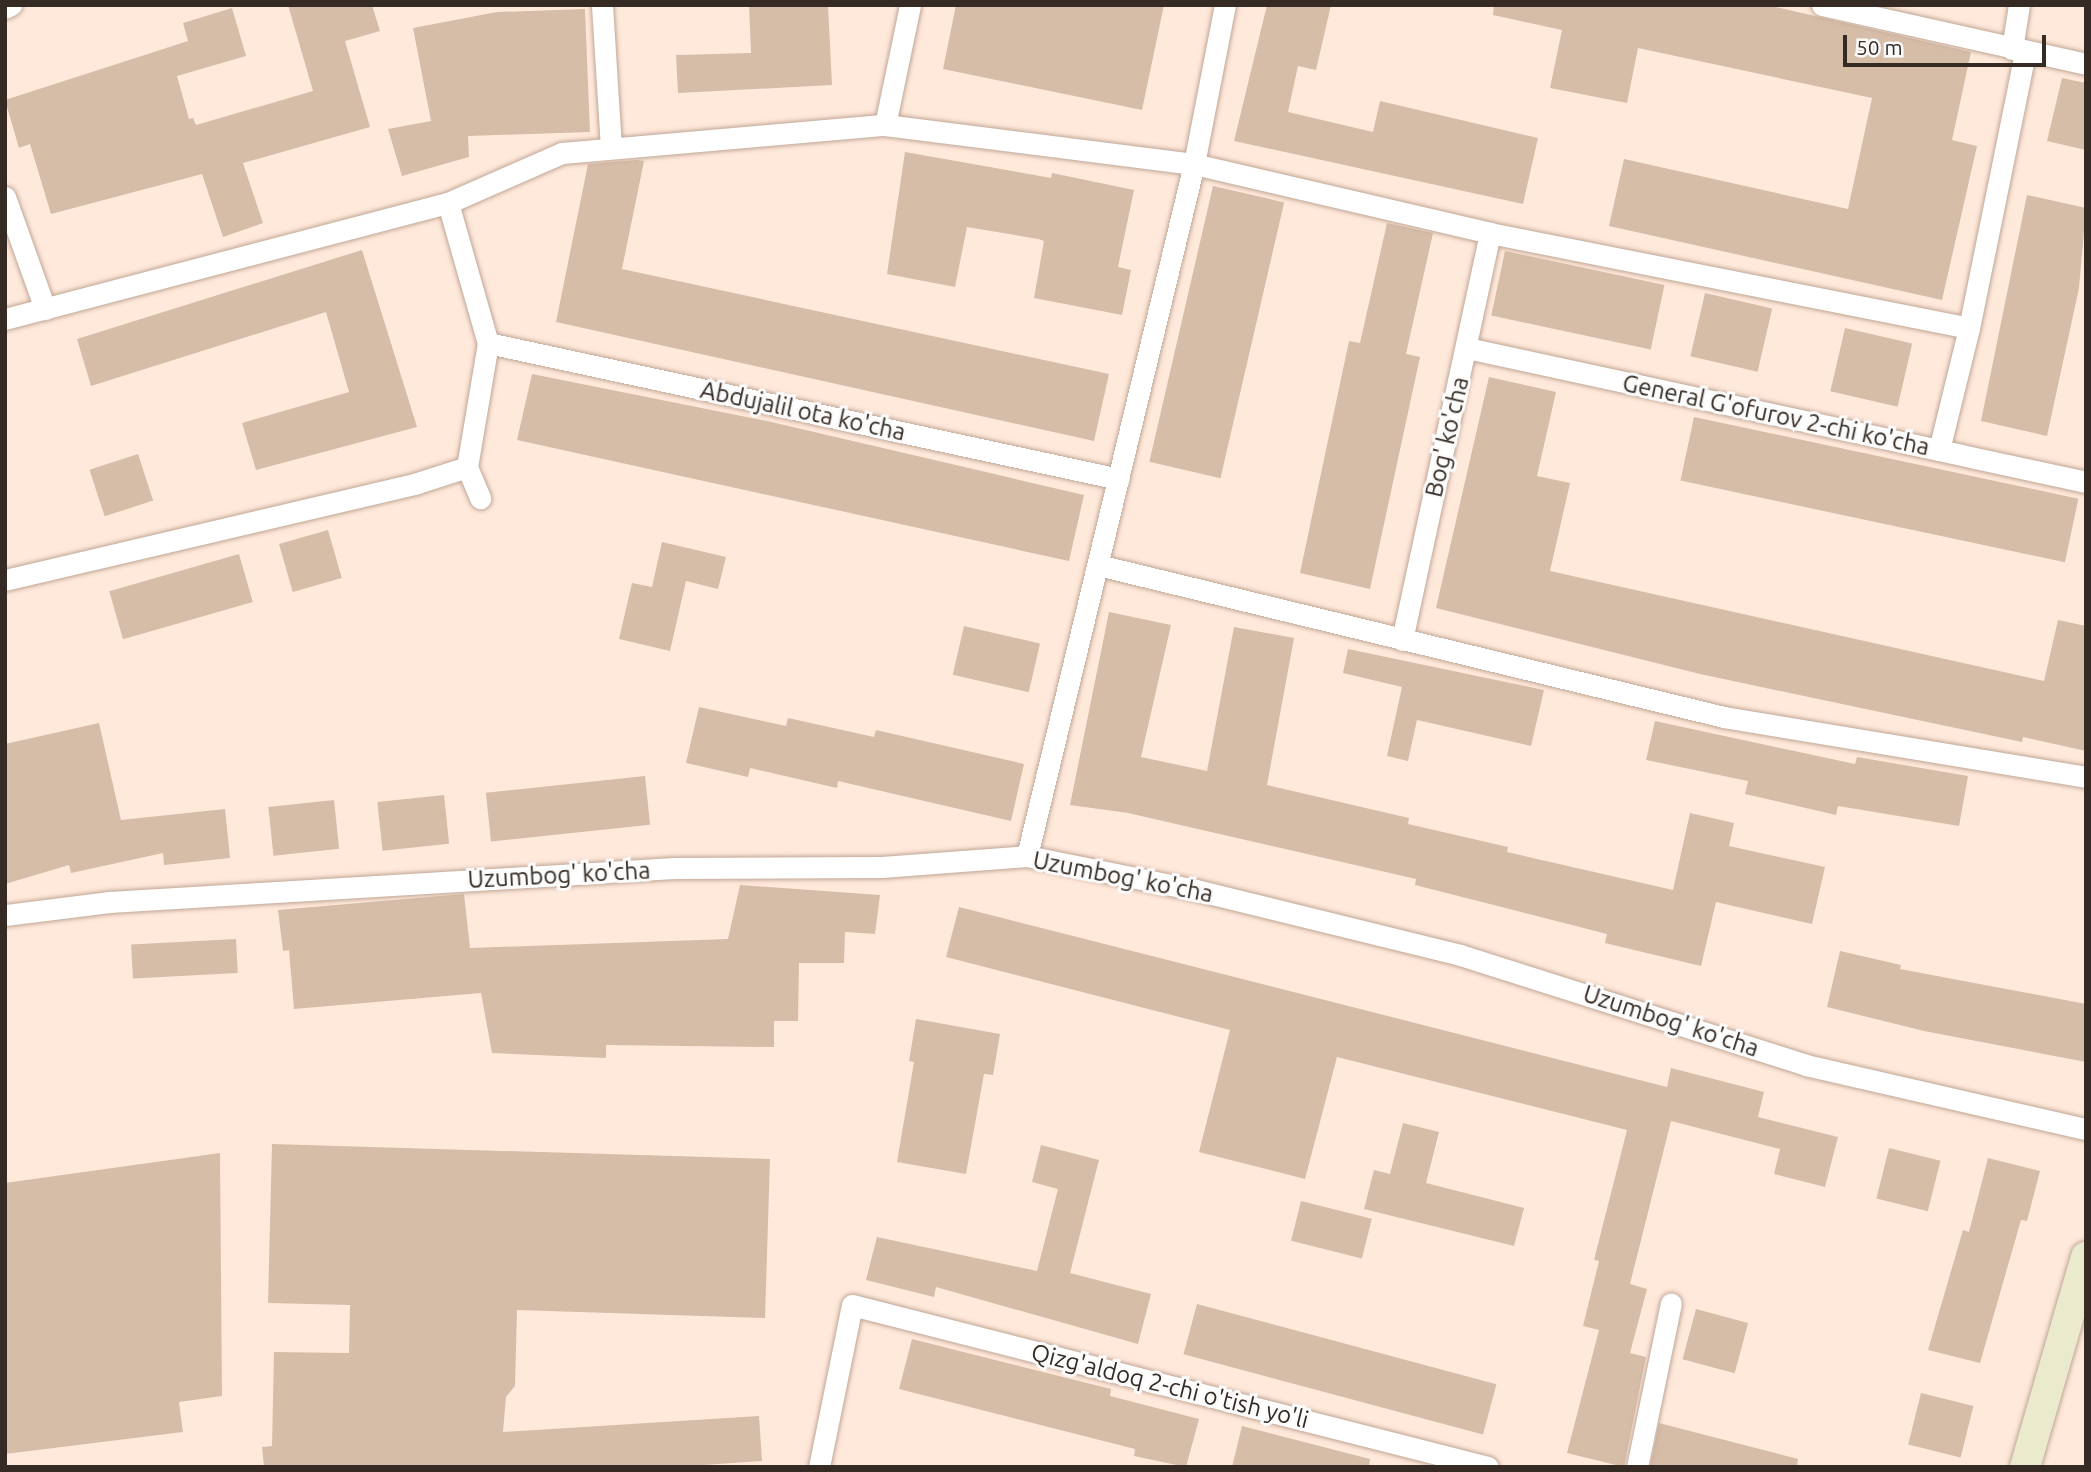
<!DOCTYPE html>
<style>
body{margin:0}
#map{position:relative;width:2091px;height:1472px;overflow:hidden;background:#ffe9db;font-family:Ubuntu,sans-serif}
div>[style]{position:absolute}
.building>*{inset:0;background:#d6bda8;transform-origin:0 0}
.roads{filter:drop-shadow(0 0 2px #c0a796) drop-shadow(0 0 2px #c0a796)}
.street>*{height:21px;margin:-10.5px;padding:0 10.5px;transform-origin:10.5px;border-radius:10.5px;background:#fff}
.secondary>*{height:30px;margin:-15px;padding:0 15px;transform-origin:15px;border-radius:15px;background:#eaebcd}
span{translate:-50% -50%;white-space:nowrap;text-align:center;line-height:1.15;-webkit-text-stroke:6px #fbfbfb;paint-order:stroke}
.street-label{font-size:24px;color:#352b24}
.frame{position:absolute;inset:0;border:7px solid #352b24;pointer-events:none}
.scale{position:absolute;left:1843px;top:35px;width:203px;height:32px;box-sizing:border-box;border:4px solid #352b24;border-top:0;padding-left:9px;font-size:21px;line-height:24px;white-space:nowrap;color:#352b24;-webkit-text-stroke:5px #fbfbfb;paint-order:stroke}
</style>
<div id="map">
<div class="building">
<div style="clip-path:polygon(288px 5px,372px 5px,380px 31px,345px 41px,370px 127px,243px 163px,263px 223px,223px 237px,202px 174px,51px 214px,30px 144px,19px 148px,5px 100px,188px 41px,183px 23px,232px 8px,246px 56px,177px 76px,189px 119px,193px 118px,196px 125px,313px 91px)"></div>
<div style="clip-path:polygon(749px 5px,828px 5px,832px 85px,678px 93px,676px 55px,751px 53px)"></div>
<div style="clip-path:polygon(956px 5px,1164px 5px,1142px 110px,943px 69px)"></div>
<div style="clip-path:polygon(1267px 5px,1331px 5px,1316px 70px,1298px 66px,1288px 112px,1373px 132px,1380px 101px,1538px 138px,1523px 204px,1234px 141px)"></div>
<div style="clip-path:polygon(1494px 5px,1767px 5px,1971px 52px,1952px 140px,1977px 146px,1942px 300px,1609px 226px,1624px 159px,1848px 209px,1872px 98px,1638px 48px,1627px 103px,1550px 88px,1562px 30px,1493px 15px)"></div>
<div style="clip-path:polygon(585px 9px,590px 132px,468px 136px,469px 157px,402px 176px,388px 129px,431px 121px,413px 28px,497px 12px)"></div>
<div style="clip-path:polygon(2062px 78px,2086px 83px,2086px 150px,2047px 141px)"></div>
<div style="clip-path:polygon(905px 152px,1051px 178px,1052px 173px,1134px 190px,1118px 267px,1131px 270px,1122px 315px,1034px 298px,1044px 241px,1038px 239px,967px 227px,955px 287px,887px 274px)"></div>
<div style="clip-path:polygon(637px 160px,644px 161px,622px 269px,1109px 374px,1094px 441px,556px 322px,588px 164px)"></div>
<div style="left:1213px;top:186px;width:73px;height:283px;rotate:13deg"></div>
<div style="clip-path:polygon(2027px 195px,2086px 208px,2079px 288px,2047px 436px,1981px 421px)"></div>
<div style="clip-path:polygon(1387px 223px,1433px 233px,1406px 354px,1420px 357px,1370px 589px,1300px 573px,1349px 341px,1360px 343px)"></div>
<div style="clip-path:polygon(362px 250px,417px 427px,256px 470px,242px 423px,349px 392px,326px 312px,91px 386px,77px 339px)"></div>
<div style="left:1505px;top:251px;width:163px;height:66px;rotate:12deg"></div>
<div style="left:1705px;top:293px;width:69px;height:65px;rotate:13deg"></div>
<div style="left:1845px;top:328px;width:69px;height:65px;rotate:13deg"></div>
<div style="clip-path:polygon(532px 374px,767px 421px,1084px 495px,1069px 561px,517px 440px)"></div>
<div style="clip-path:polygon(1489px 377px,1556px 392px,1537px 476px,1570px 483px,1550px 571px,2044px 681px,2058px 620px,2086px 626px,2086px 751px,2023px 737px,2022px 742px,1700px 674px,1436px 608px)"></div>
<div style="left:1694px;top:417px;width:393px;height:65px;rotate:12deg"></div>
<div style="left:138px;top:454px;width:49px;height:51px;rotate:72deg"></div>
<div style="left:328px;top:530px;width:50px;height:51px;rotate:74deg"></div>
<div style="clip-path:polygon(662px 542px,726px 557px,718px 589px,686px 581px,670px 651px,619px 639px,632px 583px,652px 587px)"></div>
<div style="left:239px;top:554px;width:50px;height:135px;rotate:74deg"></div>
<div style="clip-path:polygon(1109px 612px,1171px 625px,1141px 757px,1207px 771px,1234px 627px,1294px 638px,1267px 785px,1409px 818px,1408px 824px,1508px 847px,1507px 852px,1673px 890px,1690px 813px,1734px 823px,1729px 846px,1825px 867px,1812px 924px,1716px 902px,1701px 966px,1605px 943px,1607px 934px,1415px 885px,1416px 879px,1128px 813px,1070px 805px)"></div>
<div style="left:964px;top:626px;width:78px;height:50px;rotate:13deg"></div>
<div style="clip-path:polygon(1348px 649px,1544px 690px,1531px 746px,1417px 720px,1408px 761px,1387px 756px,1402px 687px,1343px 673px)"></div>
<div style="clip-path:polygon(699px 707px,786px 726px,788px 718px,874px 737px,876px 730px,1024px 764px,1011px 821px,838px 781px,837px 788px,750px 768px,748px 777px,686px 763px)"></div>
<div style="clip-path:polygon(1655px 721px,1855px 764px,1857px 757px,1968px 776px,1959px 826px,1838px 806px,1836px 815px,1745px 794px,1748px 781px,1646px 760px)"></div>
<div style="clip-path:polygon(99px 723px,121px 820px,225px 809px,230px 858px,164px 865px,163px 853px,71px 873px,69px 865px,5px 884px,5px 744px)"></div>
<div style="left:645px;top:776px;width:49px;height:160px;rotate:84deg"></div>
<div style="left:444px;top:795px;width:49px;height:67px;rotate:84deg"></div>
<div style="left:334px;top:800px;width:49px;height:66px;rotate:84deg"></div>
<div style="clip-path:polygon(740px 885px,880px 895px,875px 934px,845px 932px,844px 963px,799px 963px,798px 1021px,774px 1021px,774px 1047px,606px 1045px,606px 1058px,492px 1053px,481px 993px,294px 1009px,289px 950px,283px 951px,278px 910px,464px 894px,470px 948px,728px 939px)"></div>
<div style="clip-path:polygon(959px 907px,1667px 1087px,1671px 1068px,1764px 1092px,1758px 1117px,1838px 1137px,1825px 1187px,1774px 1174px,1780px 1149px,1671px 1121px,1630px 1284px,1647px 1289px,1630px 1353px,1646px 1357px,1624px 1467px,1567px 1453px,1599px 1330px,1583px 1326px,1599px 1261px,1594px 1260px,1627px 1130px,1337px 1057px,1305px 1179px,1199px 1152px,1230px 1030px,946px 957px)"></div>
<div style="left:236px;top:939px;width:34px;height:105px;rotate:87deg"></div>
<div style="clip-path:polygon(1840px 951px,1901px 965px,1900px 969px,2086px 1004px,2086px 1062px,1924px 1031px,1827px 1007px)"></div>
<div style="clip-path:polygon(916px 1019px,1000px 1034px,993px 1075px,984px 1074px,966px 1174px,897px 1162px,914px 1062px,909px 1061px)"></div>
<div style="clip-path:polygon(1403px 1123px,1439px 1132px,1426px 1183px,1524px 1208px,1514px 1246px,1364px 1209px,1374px 1170px,1390px 1174px)"></div>
<div style="clip-path:polygon(272px 1144px,770px 1159px,765px 1318px,517px 1310px,515px 1386px,506px 1397px,503px 1432px,759px 1416px,762px 1461px,675px 1467px,264px 1467px,262px 1447px,272px 1446px,274px 1352px,349px 1353px,350px 1305px,268px 1303px)"></div>
<div style="clip-path:polygon(1041px 1145px,1099px 1160px,1070px 1273px,1151px 1294px,1138px 1344px,936px 1287px,934px 1297px,866px 1280px,877px 1237px,1037px 1271px,1058px 1189px,1032px 1182px)"></div>
<div style="left:1889px;top:1148px;width:53px;height:52px;rotate:14deg"></div>
<div style="clip-path:polygon(220px 1153px,222px 1396px,179px 1402px,183px 1432px,5px 1454px,5px 1183px)"></div>
<div style="clip-path:polygon(1988px 1158px,2040px 1171px,2027px 1221px,2021px 1220px,1980px 1363px,1928px 1350px,1963px 1230px,1969px 1232px)"></div>
<div style="left:1301px;top:1201px;width:73px;height:41px;rotate:14deg"></div>
<div style="left:1197px;top:1304px;width:310px;height:52px;rotate:15deg"></div>
<div style="left:1696px;top:1309px;width:54px;height:52px;rotate:15deg"></div>
<div style="clip-path:polygon(912px 1339px,1111px 1389px,1110px 1396px,1199px 1419px,1186px 1467px,1134px 1456px,1135px 1449px,899px 1389px)"></div>
<div style="left:1921px;top:1393px;width:54px;height:53px;rotate:14deg"></div>
<div style="clip-path:polygon(1659px 1423px,1798px 1459px,1797px 1467px,1650px 1467px)"></div>
<div style="clip-path:polygon(1242px 1426px,1370px 1459px,1369px 1467px,1232px 1467px)"></div>
</div>
<div class="roads">
<div class="street">
<div style="left:602px;top:5px;width:142px;rotate:86.4deg"></div>
<div style="left:1822px;top:5px;width:271px;rotate:12.6deg"></div>
<div style="left:5px;top:8px;width:7px;rotate:-27deg"></div>
<div style="left:2012px;top:49px;width:45px;rotate:-81deg"></div>
<div style="left:885px;top:125px;width:123px;rotate:-78.2deg"></div>
<div style="left:5px;top:197px;width:119px;rotate:70.3deg"></div>
<div style="left:448px;top:203px;width:146px;rotate:74.1deg"></div>
<div style="left:488px;top:343px;width:126px;rotate:99.6deg"></div>
<div style="left:467px;top:467px;width:34px;rotate:67deg"></div>
<div style="left:5px;top:319px;width:458px;rotate:-14.7deg"></div>
<div style="left:448px;top:203px;width:124px;rotate:-23.7deg"></div>
<div style="left:562px;top:153px;width:324px;rotate:-5deg"></div>
<div style="left:885px;top:125px;width:311px;rotate:7.2deg"></div>
<div style="left:1194px;top:164px;width:304px;rotate:13.1deg"></div>
<div style="left:1490px;top:233px;width:488px;rotate:11.2deg"></div>
<div style="left:488px;top:343px;width:645px;rotate:12.16deg"></div>
<div style="left:1467px;top:348px;width:633px;rotate:12.21deg"></div>
<div style="left:1939px;top:450px;width:126px;rotate:-76.2deg"></div>
<div style="left:1969px;top:328px;width:282px;rotate:-78.5deg"></div>
<div style="left:1098px;top:565px;width:644px;rotate:13.65deg"></div>
<div style="left:1724px;top:717px;width:367px;rotate:9.4deg"></div>
<div style="left:5px;top:580px;width:423px;rotate:-13.2deg"></div>
<div style="left:417px;top:483px;width:52px;rotate:-17.7deg"></div>
<div style="left:1402px;top:640px;width:416px;rotate:-77.8deg"></div>
<div style="left:1027px;top:856px;width:712px;rotate:-76.43deg"></div>
<div style="left:1194px;top:164px;width:162px;rotate:-79deg"></div>
<div style="left:5px;top:915px;width:105px;rotate:-7.1deg"></div>
<div style="left:109px;top:902px;width:566px;rotate:-3.44deg"></div>
<div style="left:674px;top:868px;width:208px;rotate:-0.3deg"></div>
<div style="left:882px;top:867px;width:145px;rotate:-4.3deg"></div>
<div style="left:1027px;top:856px;width:172px;rotate:11.4deg"></div>
<div style="left:1196px;top:890px;width:272px;rotate:13.8deg"></div>
<div style="left:1460px;top:955px;width:363px;rotate:17.6deg"></div>
<div style="left:1806px;top:1065px;width:287px;rotate:12.9deg"></div>
<div style="left:819px;top:1467px;width:165px;rotate:-78.5deg"></div>
<div style="left:852px;top:1305px;width:656px;rotate:14.29deg"></div>
<div style="left:1637px;top:1467px;width:167px;rotate:-78.3deg"></div>
</div>
<div class="secondary">
<div style="left:2025px;top:1467px;width:219px;rotate:-73.8deg"></div>
</div>
</div>
<div class="street-label">
<span style="left:803px;top:411px;rotate:12deg">Abdujalil ota ko'cha</span>
<span style="left:1776px;top:415px;rotate:12deg">General G'ofurov 2-chi ko'cha</span>
<span style="left:1447px;top:437px;rotate:-77deg">Bog' ko'cha</span>
<span style="left:559px;top:875px;rotate:-3deg">Uzumbog' ko'cha</span>
<span style="left:1123px;top:877px;rotate:11deg">Uzumbog' ko'cha</span>
<span style="left:1671px;top:1021px;rotate:18deg">Uzumbog' ko'cha</span>
<span style="left:1170px;top:1386px;rotate:14deg">Qizg'aldoq 2-chi o'tish yo'li</span>
</div>
<div class="frame"></div>
<div class="scale">50 m</div>
</div>
